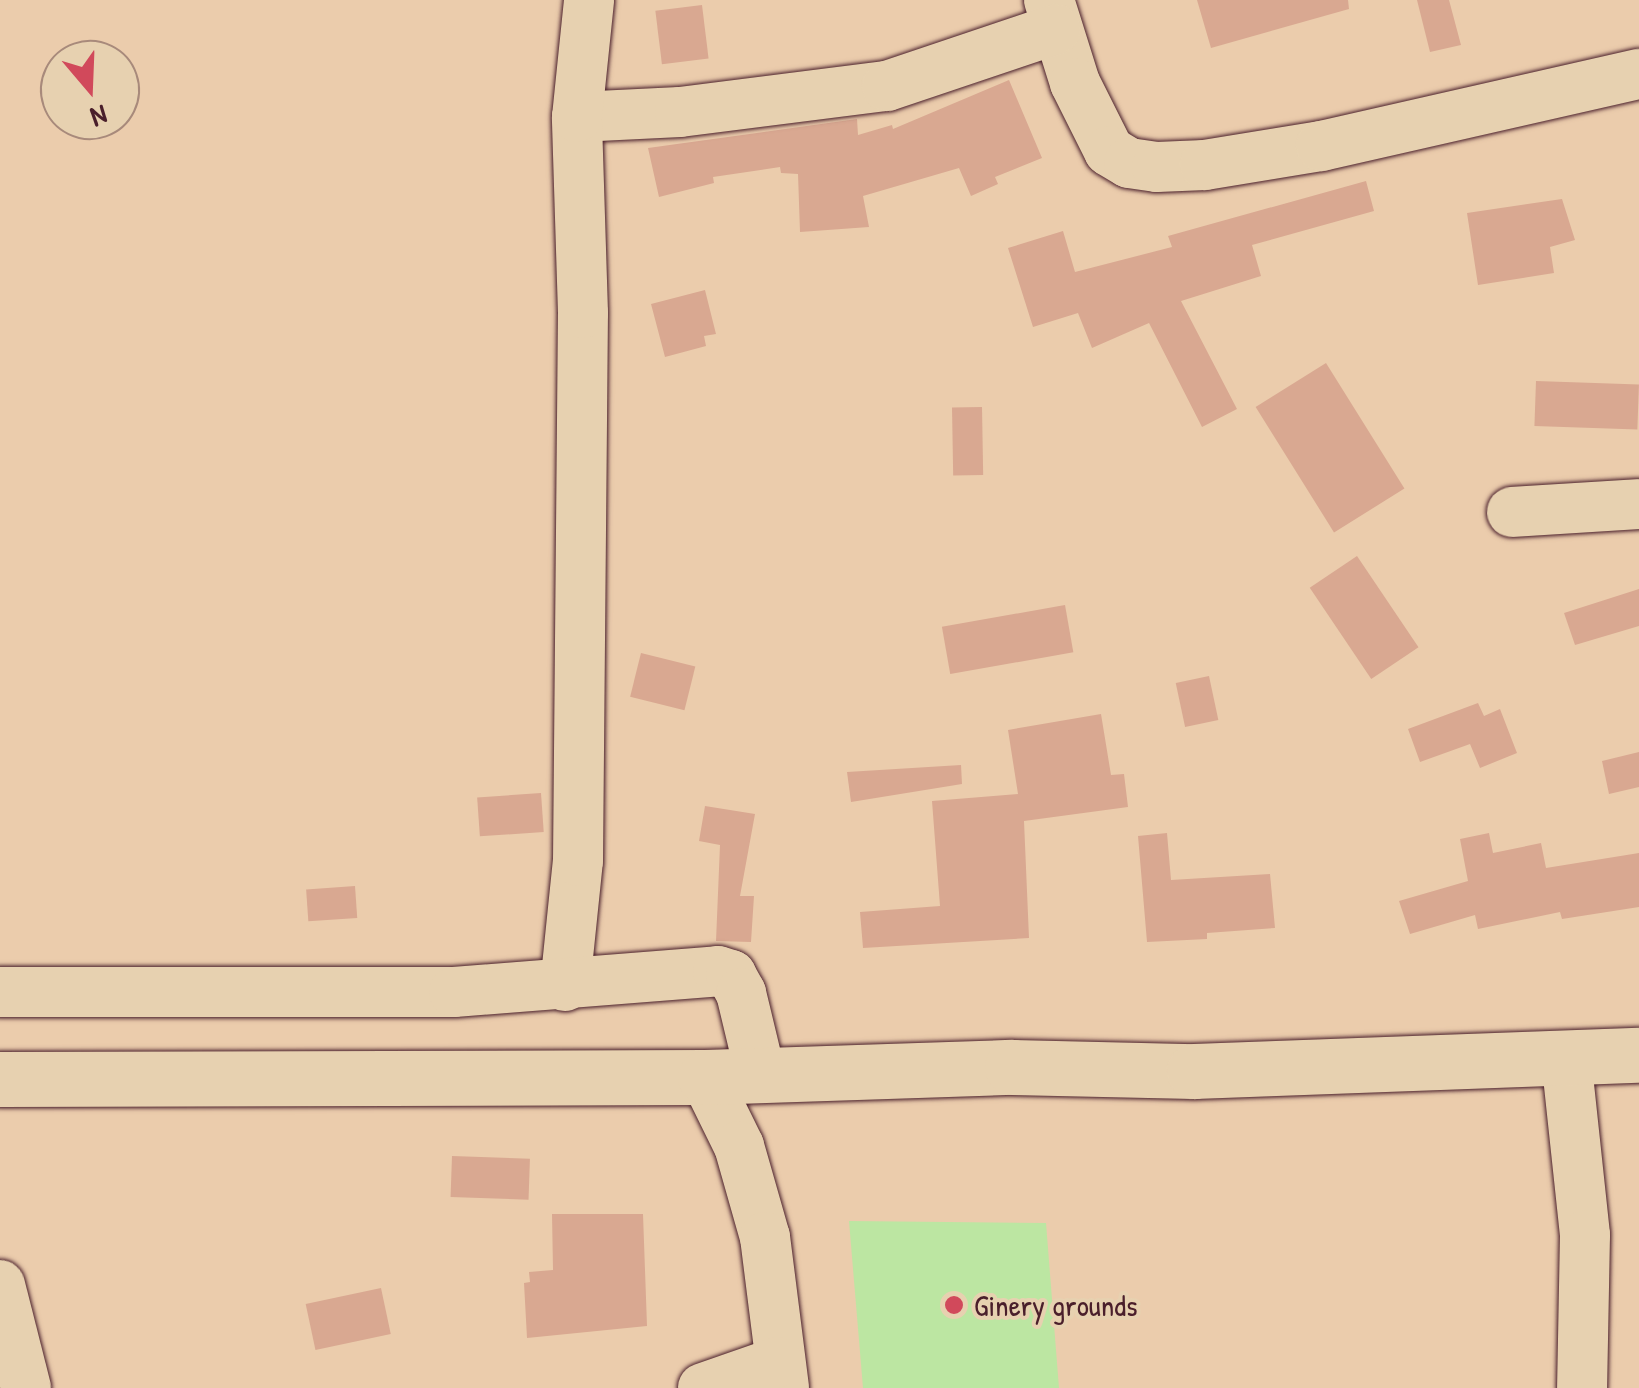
<!DOCTYPE html>
<style>
body{margin:0}
#map{position:relative;width:1639px;height:1388px;overflow:hidden;background:#ebccac;font-family:"Patrick Hand",sans-serif}
div>[style]{position:absolute}
.green>*{inset:0;background:#bce6a2}
.building>*{inset:0;background:#d9a891;transform-origin:0 0}
.roads{filter:drop-shadow(0 0 2px #4a1f2b) drop-shadow(0 0 2px #4a1f2b)}
.minor>*{height:50px;margin:-25px;padding:0 25px;transform-origin:25px;border-radius:25px;background:#e7d1b0}
.major>*{height:55px;margin:-27.5px;padding:0 27.5px;transform-origin:27.5px;border-radius:27.5px;background:#e7d1b0}
.dots>*{width:28px;height:28px;translate:-50% -50%;box-sizing:border-box;border:5px solid #e7d1b0;border-radius:50%}
span{translate:-50% -50%;white-space:nowrap;text-align:center;line-height:1.15;-webkit-text-stroke:8px #e7d1b0;paint-order:stroke}
.poi-label{font-size:30px;color:#4a1f2b}
.left{translate:0 -50%;text-align:left}
.north{position:absolute;left:40px;top:40px;width:100px;height:100px;box-sizing:border-box;background:#e7d1b0;border:2px solid #a88a7b;border-radius:50%;rotate:161deg;font-size:28px;font-weight:700;line-height:40px;text-align:center;color:#4a1f2b}
.north::after{content:'';display:block;margin:auto;width:35px;height:45px;background:#d1495b;clip-path:polygon(50% 0,100% 100%,50% 72%,0 100%)}
</style>
<div id="map">
<div class="green">
<div style="clip-path:polygon(849px 1221px,1046px 1223px,1059px 1388px,863px 1388px)"></div>
</div>
<div class="building">
<div style="clip-path:polygon(1197px 0,1348px 0,1349px 9px,1211px 48px)"></div>
<div style="clip-path:polygon(1417px 0,1449px 0,1461px 45px,1430px 52px)"></div>
<div style="left:702px;top:5px;width:54px;height:47px;rotate:83deg"></div>
<div style="clip-path:polygon(1009px 80px,1042px 158px,995px 177px,998px 184px,971px 196px,959px 168px,863px 196px,869px 227px,800px 232px,798px 174px,781px 173px,780px 167px,713px 177px,714px 183px,659px 197px,648px 148px,857px 119px,858px 135px,892px 125px,893px 129px)"></div>
<div style="clip-path:polygon(1366px 181px,1374px 211px,1252px 245px,1261px 276px,1181px 301px,1237px 409px,1202px 427px,1149px 323px,1092px 348px,1078px 313px,1033px 327px,1008px 248px,1063px 231px,1075px 272px,1172px 247px,1168px 236px)"></div>
<div style="clip-path:polygon(1562px 199px,1575px 240px,1550px 247px,1554px 273px,1478px 285px,1467px 213px)"></div>
<div style="clip-path:polygon(705px 290px,716px 334px,704px 336px,706px 346px,665px 357px,651px 304px)"></div>
<div style="left:1326px;top:363px;width:148px;height:83px;rotate:58deg"></div>
<div style="left:1536px;top:381px;width:103px;height:45px;rotate:2deg"></div>
<div style="left:982px;top:407px;width:68px;height:30px;rotate:89deg"></div>
<div style="left:1357px;top:556px;width:110px;height:57px;rotate:56deg"></div>
<div style="clip-path:polygon(1639px 589px,1639px 626px,1575px 645px,1564px 613px)"></div>
<div style="left:1065px;top:605px;width:48px;height:125px;rotate:80deg"></div>
<div style="left:641px;top:653px;width:56px;height:45px;rotate:14deg"></div>
<div style="left:1209px;top:676px;width:45px;height:34px;rotate:78deg"></div>
<div style="clip-path:polygon(1478px 703px,1484px 716px,1500px 709px,1517px 753px,1480px 768px,1470px 744px,1420px 762px,1408px 729px)"></div>
<div style="clip-path:polygon(1101px 714px,1111px 775px,1124px 774px,1128px 807px,1024px 821px,1029px 938px,863px 948px,860px 912px,940px 906px,932px 801px,1018px 794px,1008px 730px)"></div>
<div style="clip-path:polygon(1639px 752px,1639px 787px,1609px 794px,1602px 761px)"></div>
<div style="clip-path:polygon(961px 765px,962px 784px,851px 802px,847px 772px)"></div>
<div style="left:541px;top:793px;width:39px;height:64px;rotate:86deg"></div>
<div style="clip-path:polygon(705px 806px,755px 814px,740px 896px,754px 896px,751px 942px,716px 941px,720px 845px,699px 841px)"></div>
<div style="clip-path:polygon(1167px 833px,1171px 880px,1270px 874px,1275px 928px,1207px 933px,1207px 939px,1147px 942px,1138px 836px)"></div>
<div style="clip-path:polygon(1489px 833px,1493px 853px,1541px 843px,1546px 868px,1639px 853px,1639px 907px,1562px 919px,1560px 912px,1478px 929px,1475px 915px,1410px 934px,1399px 901px,1468px 881px,1460px 839px)"></div>
<div style="left:355px;top:886px;width:32px;height:49px;rotate:86deg"></div>
<div style="left:452px;top:1156px;width:78px;height:41px;rotate:2deg"></div>
<div style="clip-path:polygon(552px 1214px,643px 1214px,647px 1326px,527px 1338px,524px 1283px,530px 1282px,529px 1272px,553px 1270px)"></div>
<div style="left:381px;top:1288px;width:47px;height:77px;rotate:78deg"></div>
</div>
<div class="roads">
<div class="minor">
<div style="left:1049px;top:0;width:87px;rotate:72.6deg"></div>
<div style="left:1075px;top:83px;width:76px;rotate:63.4deg"></div>
<div style="left:1109px;top:151px;width:23px;rotate:31deg"></div>
<div style="left:1129px;top:163px;width:28px;rotate:8deg"></div>
<div style="left:1157px;top:167px;width:48px;rotate:-2.4deg"></div>
<div style="left:1205px;top:165px;width:118px;rotate:-9.3deg"></div>
<div style="left:1321px;top:146px;width:326px;rotate:-12.8deg"></div>
<div style="left:577px;top:117px;width:103px;rotate:-2.8deg"></div>
<div style="left:680px;top:112px;width:209px;rotate:-7.2deg"></div>
<div style="left:887px;top:86px;width:178px;rotate:-18.6deg"></div>
<div style="left:1512px;top:512px;width:127px;rotate:-3.6deg"></div>
<div style="left:565px;top:986px;width:126px;rotate:-84.1deg"></div>
<div style="left:578px;top:861px;width:548px;rotate:-89.48deg"></div>
<div style="left:583px;top:313px;width:196px;rotate:-91.8deg"></div>
<div style="left:577px;top:117px;width:118px;rotate:-84.1deg"></div>
<div style="left:0;top:992px;width:454px"></div>
<div style="left:454px;top:992px;width:265px;rotate:-4.5deg"></div>
<div style="left:718px;top:971px;width:14px;rotate:17deg"></div>
<div style="left:731px;top:975px;width:21px;rotate:61deg"></div>
<div style="left:741px;top:993px;width:85px;rotate:76.5deg"></div>
<div style="left:1566px;top:1057px;width:179px;rotate:83.9deg"></div>
<div style="left:1585px;top:1235px;width:153px;rotate:91.1deg"></div>
<div style="left:705px;top:1077px;width:77px;rotate:63.8deg"></div>
<div style="left:739px;top:1146px;width:95px;rotate:74.1deg"></div>
<div style="left:765px;top:1237px;width:152px;rotate:82.8deg"></div>
<div style="left:0;top:1285px;width:106px;rotate:75.8deg"></div>
<div style="left:703px;top:1388px;width:79px;rotate:-19.1deg"></div>
</div>
<div class="major">
<div style="left:0;top:1079px;width:705px;rotate:-0.16deg"></div>
<div style="left:705px;top:1077px;width:307px;rotate:-1.9deg"></div>
<div style="left:1012px;top:1067px;width:182px;rotate:1.3deg"></div>
<div style="left:1194px;top:1071px;width:445px;rotate:-2.1deg"></div>
</div>
</div>
<div class="dots">
<div style="left:954px;top:1305px;background:#d1495b"></div>
</div>
<div class="poi-label">
<span class="left" style="left:974px;top:1305px">Ginery grounds</span>
</div>
<div class="north">N</div>
</div>
